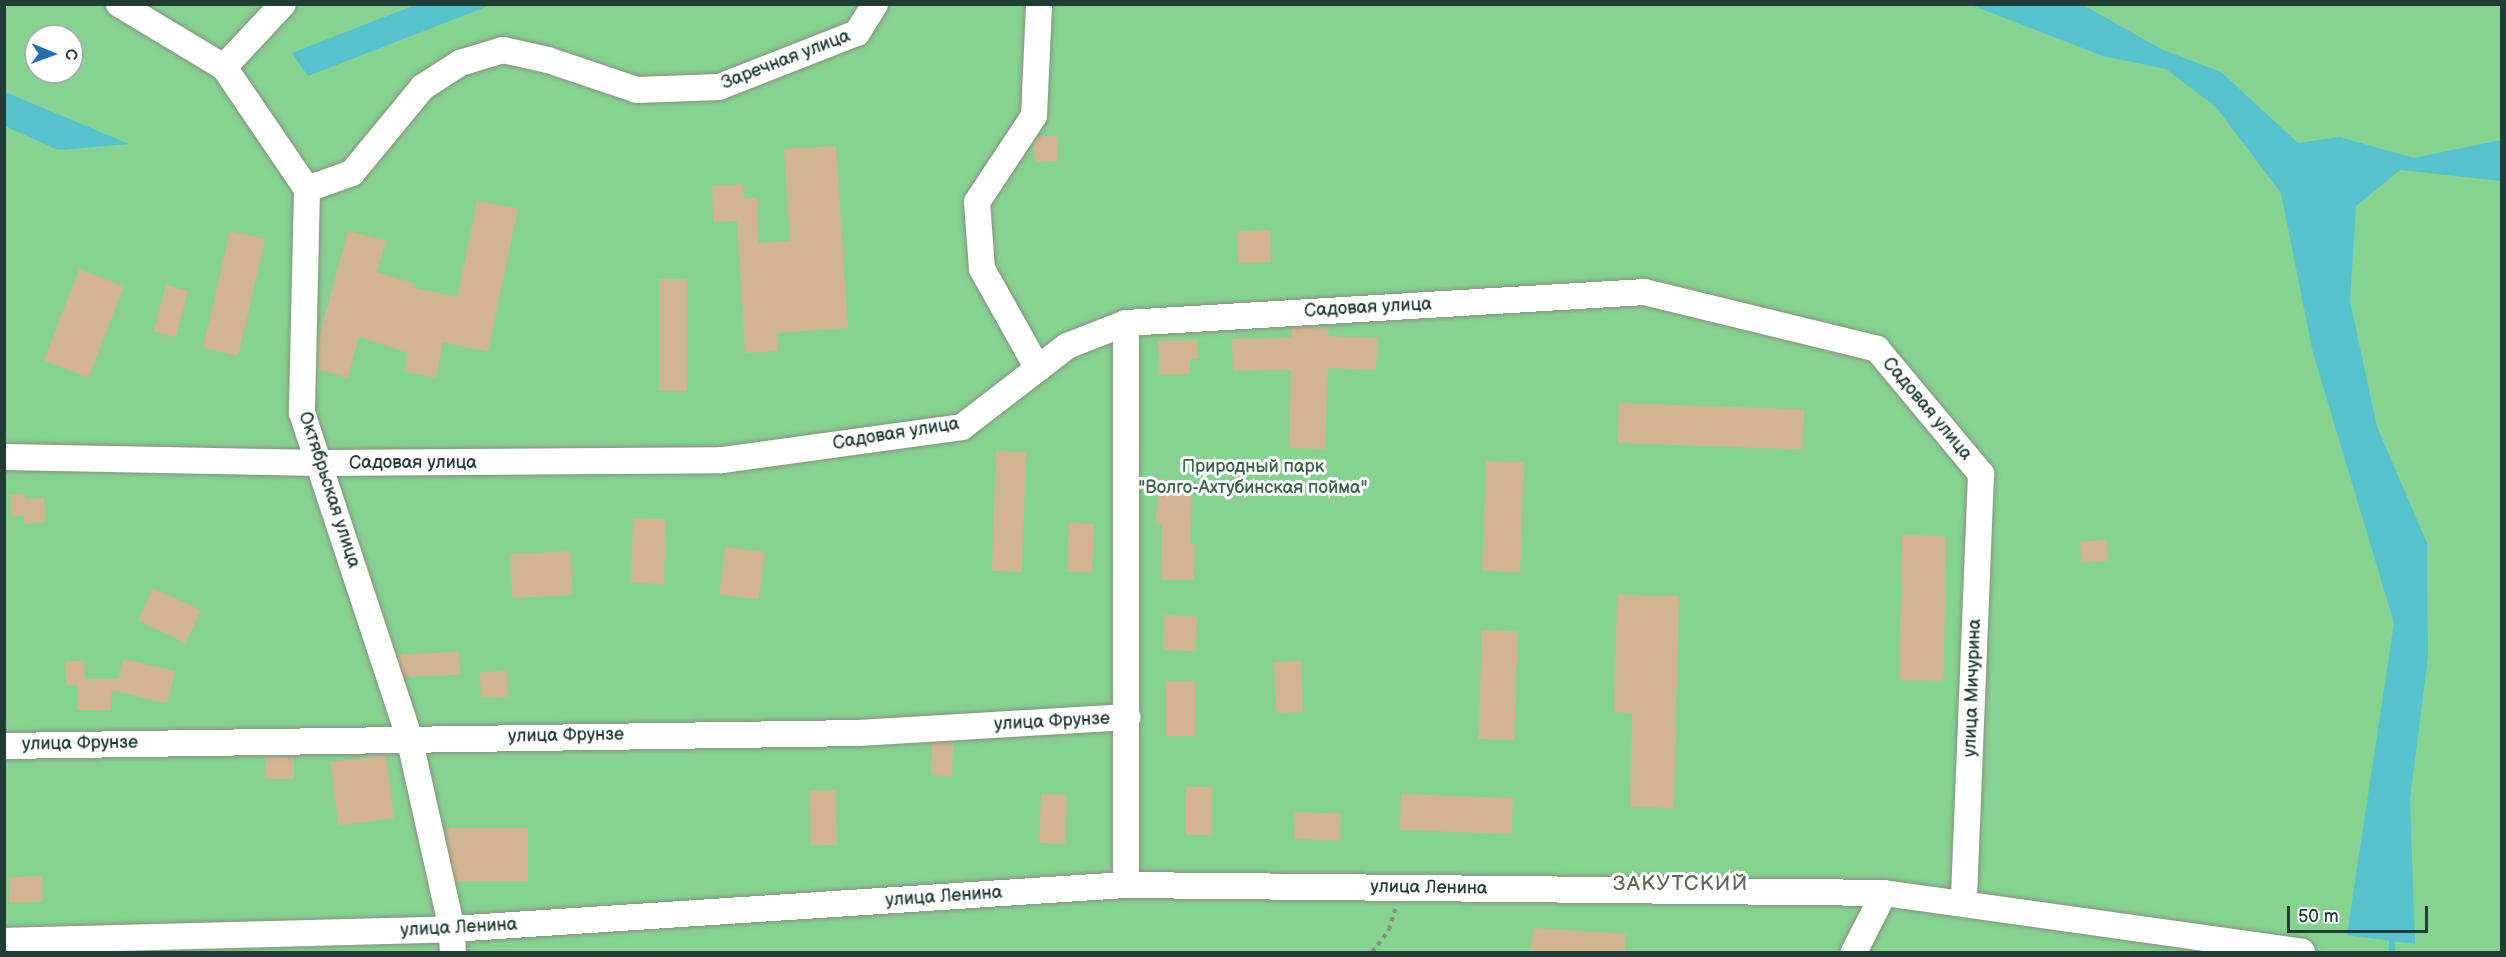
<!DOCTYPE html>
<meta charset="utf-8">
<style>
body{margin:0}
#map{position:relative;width:2506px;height:957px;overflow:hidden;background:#eee6c9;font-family:"Balsamiq Sans",sans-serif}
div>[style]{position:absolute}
.green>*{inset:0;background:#85d291}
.water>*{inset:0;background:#55c2ce}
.stream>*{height:6px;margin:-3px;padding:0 3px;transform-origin:3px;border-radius:3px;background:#55c2ce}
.building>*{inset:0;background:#d2b490;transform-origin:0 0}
.path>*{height:4px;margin-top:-2px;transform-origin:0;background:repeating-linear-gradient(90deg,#86927e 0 4.5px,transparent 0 9px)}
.roads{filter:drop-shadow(0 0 2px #86927e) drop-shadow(0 0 2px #86927e)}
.minor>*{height:26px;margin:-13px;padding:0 13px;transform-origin:13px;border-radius:13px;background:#fff}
span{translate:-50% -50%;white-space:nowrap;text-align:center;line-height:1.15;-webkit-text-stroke:6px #fff;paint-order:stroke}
.street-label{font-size:18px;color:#1f3d34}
.park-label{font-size:18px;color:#38624b}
.quarter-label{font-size:21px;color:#5e6754;letter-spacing:1.5px}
.frame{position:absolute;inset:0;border:6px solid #1f3d34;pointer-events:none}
.north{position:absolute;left:24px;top:24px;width:60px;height:60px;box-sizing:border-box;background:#fff;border:2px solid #a5b1ae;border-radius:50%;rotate:91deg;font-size:16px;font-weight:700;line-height:24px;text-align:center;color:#1f3d34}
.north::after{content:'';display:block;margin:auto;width:21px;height:27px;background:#1f6fb2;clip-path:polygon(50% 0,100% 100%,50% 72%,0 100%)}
.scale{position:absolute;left:2287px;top:906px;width:141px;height:27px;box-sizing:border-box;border:3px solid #1f3d34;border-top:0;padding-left:8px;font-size:18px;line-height:21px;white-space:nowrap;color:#1f3d34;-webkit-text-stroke:4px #fff;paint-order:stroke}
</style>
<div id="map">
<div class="green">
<div style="clip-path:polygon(evenodd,5px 5px,2501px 5px,2501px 952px,5px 952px,5px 5px,36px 36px,72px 36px,72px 72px,36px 72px,36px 36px)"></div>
</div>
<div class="water">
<div style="clip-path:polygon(415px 5px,491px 5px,308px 76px,292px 53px)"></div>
<div style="clip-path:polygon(1971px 5px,2083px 5px,2163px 50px,2221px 72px,2298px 143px,2339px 137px,2414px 158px,2501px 140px,2501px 181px,2400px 170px,2356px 206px,2350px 301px,2377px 427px,2427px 543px,2428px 657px,2410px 799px,2415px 944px,2347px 935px,2394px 623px,2313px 353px,2281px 193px,2216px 107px,2166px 69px,2103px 56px)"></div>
<div style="clip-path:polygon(5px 92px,129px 144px,58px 150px,5px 126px)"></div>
</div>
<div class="stream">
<div style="left:2392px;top:949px;width:8px;rotate:-90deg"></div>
</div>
<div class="building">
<div style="clip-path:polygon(1038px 136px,1057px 136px,1058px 161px,1035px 162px,1034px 143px)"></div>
<div style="clip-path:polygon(836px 146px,848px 328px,777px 333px,778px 351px,745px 353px,737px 221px,713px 222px,712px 186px,743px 184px,744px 198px,757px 198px,758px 243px,790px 241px,784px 149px)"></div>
<div style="clip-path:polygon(477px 201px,518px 209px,488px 352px,443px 342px,436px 378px,404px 371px,408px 353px,359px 337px,348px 378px,318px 369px,319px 337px,348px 231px,386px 241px,377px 272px,416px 284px,415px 288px,457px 297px)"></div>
<div style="left:1270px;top:230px;width:32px;height:33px;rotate:88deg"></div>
<div style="left:230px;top:231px;width:36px;height:120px;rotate:13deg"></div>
<div style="left:79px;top:269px;width:48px;height:98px;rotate:21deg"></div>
<div style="left:659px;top:279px;width:28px;height:112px"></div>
<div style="left:166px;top:285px;width:23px;height:48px;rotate:15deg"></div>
<div style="clip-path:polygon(1307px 327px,1329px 328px,1328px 336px,1378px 338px,1376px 370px,1328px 368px,1325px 449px,1289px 448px,1291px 370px,1233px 371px,1232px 339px,1292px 338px,1292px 328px)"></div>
<div style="clip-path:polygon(1197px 340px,1197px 359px,1190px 359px,1190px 374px,1159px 375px,1158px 341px)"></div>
<div style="left:1619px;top:403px;width:185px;height:40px;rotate:2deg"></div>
<div style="left:996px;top:451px;width:30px;height:120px;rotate:2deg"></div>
<div style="left:1486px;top:461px;width:38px;height:110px;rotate:2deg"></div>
<div style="clip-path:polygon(1158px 479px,1192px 481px,1190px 544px,1195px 544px,1194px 580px,1161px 580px,1162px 524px,1156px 524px)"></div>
<div style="clip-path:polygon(25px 494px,25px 499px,44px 498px,46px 522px,24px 524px,24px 516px,12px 517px,10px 495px)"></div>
<div style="left:633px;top:518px;width:33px;height:65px;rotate:2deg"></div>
<div style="left:1069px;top:523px;width:25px;height:49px;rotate:2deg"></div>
<div style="left:1902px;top:535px;width:44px;height:145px;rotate:1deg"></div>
<div style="left:2107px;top:540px;width:21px;height:27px;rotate:87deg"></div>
<div style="left:725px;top:547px;width:40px;height:48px;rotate:7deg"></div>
<div style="left:570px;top:551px;width:44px;height:60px;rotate:87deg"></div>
<div style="left:153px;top:588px;width:53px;height:36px;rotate:25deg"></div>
<div style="clip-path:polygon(1617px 595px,1679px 596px,1674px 808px,1630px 807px,1632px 713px,1614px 712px)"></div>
<div style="left:1164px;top:615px;width:33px;height:35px;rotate:2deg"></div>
<div style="left:1482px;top:630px;width:36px;height:109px;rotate:2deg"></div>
<div style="left:459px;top:652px;width:23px;height:61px;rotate:88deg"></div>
<div style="clip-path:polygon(123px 659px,175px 671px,167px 704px,111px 690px,111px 710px,77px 710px,77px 685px,66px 685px,65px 661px,84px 661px,85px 679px,118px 679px)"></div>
<div style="left:1301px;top:661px;width:51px;height:27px;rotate:88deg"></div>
<div style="left:507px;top:671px;width:26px;height:27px;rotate:88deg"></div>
<div style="left:1166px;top:681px;width:29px;height:55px"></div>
<div style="left:953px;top:742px;width:34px;height:21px;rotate:92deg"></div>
<div style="left:386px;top:755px;width:64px;height:56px;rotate:83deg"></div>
<div style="left:265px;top:757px;width:29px;height:22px"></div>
<div style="left:1186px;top:787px;width:26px;height:48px"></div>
<div style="left:836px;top:790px;width:55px;height:26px;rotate:89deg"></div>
<div style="left:1041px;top:794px;width:26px;height:49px;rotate:2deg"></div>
<div style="left:1401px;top:794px;width:112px;height:36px;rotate:2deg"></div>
<div style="left:1295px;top:812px;width:46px;height:27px;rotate:2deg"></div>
<div style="left:446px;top:828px;width:82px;height:53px"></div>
<div style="left:42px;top:876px;width:26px;height:33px;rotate:88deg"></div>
<div style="clip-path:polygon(1533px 928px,1626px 934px,1625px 952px,1531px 952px)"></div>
</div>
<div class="path">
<div style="left:1372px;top:952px;width:28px;rotate:-52deg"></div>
<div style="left:1389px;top:930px;width:22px;rotate:-74deg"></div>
</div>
<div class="roads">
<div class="minor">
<div style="left:119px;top:4px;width:122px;rotate:31deg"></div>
<div style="left:224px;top:67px;width:148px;rotate:55.8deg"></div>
<div style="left:307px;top:189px;width:224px;rotate:91.3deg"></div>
<div style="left:302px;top:413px;width:341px;rotate:71.7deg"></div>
<div style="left:409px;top:737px;width:197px;rotate:77.4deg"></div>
<div style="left:452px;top:929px;width:23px;rotate:88deg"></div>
<div style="left:224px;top:67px;width:86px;rotate:-46.9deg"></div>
<div style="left:307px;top:189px;width:48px;rotate:-19.6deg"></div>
<div style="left:352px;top:173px;width:112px;rotate:-50.5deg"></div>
<div style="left:423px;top:87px;width:44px;rotate:-33deg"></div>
<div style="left:460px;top:63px;width:45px;rotate:-16.8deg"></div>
<div style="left:503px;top:50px;width:46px;rotate:12.5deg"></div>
<div style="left:548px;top:60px;width:94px;rotate:18.6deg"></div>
<div style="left:637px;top:90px;width:82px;rotate:-2.1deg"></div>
<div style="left:719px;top:87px;width:148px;rotate:-21.4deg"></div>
<div style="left:857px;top:33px;width:34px;rotate:-58deg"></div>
<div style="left:1126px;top:323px;width:562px;rotate:90deg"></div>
<div style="left:1038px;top:369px;width:115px;rotate:-119.2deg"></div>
<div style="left:982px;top:269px;width:67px;rotate:-94.3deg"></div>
<div style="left:977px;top:202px;width:103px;rotate:-56.5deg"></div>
<div style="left:1034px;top:116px;width:112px;rotate:-87.4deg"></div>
<div style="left:4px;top:457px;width:315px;rotate:1.1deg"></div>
<div style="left:319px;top:463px;width:403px;rotate:-0.4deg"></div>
<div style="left:722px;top:460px;width:242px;rotate:-7.8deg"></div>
<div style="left:962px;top:427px;width:133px;rotate:-37.6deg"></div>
<div style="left:1067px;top:346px;width:63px;rotate:-21.3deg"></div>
<div style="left:1126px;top:323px;width:519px;rotate:-3.42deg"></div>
<div style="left:1644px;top:292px;width:240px;rotate:13.7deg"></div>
<div style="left:1877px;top:349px;width:163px;rotate:50.2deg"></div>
<div style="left:1981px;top:474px;width:428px;rotate:92.3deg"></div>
<div style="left:4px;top:746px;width:855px;rotate:-0.87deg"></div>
<div style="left:859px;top:733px;width:269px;rotate:-3.4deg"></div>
<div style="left:4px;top:941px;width:448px;rotate:-1.5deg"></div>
<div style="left:452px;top:929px;width:675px;rotate:-3.74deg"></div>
<div style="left:1126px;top:885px;width:758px;rotate:0.6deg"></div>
<div style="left:1854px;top:952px;width:66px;rotate:-63deg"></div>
<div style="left:1884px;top:893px;width:422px;rotate:8deg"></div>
</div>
</div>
<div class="street-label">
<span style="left:786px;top:60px;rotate:-21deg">Заречная улица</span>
<span style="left:1368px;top:308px;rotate:-3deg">Садовая улица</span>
<span style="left:1927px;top:409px;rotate:50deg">Садовая улица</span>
<span style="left:896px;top:434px;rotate:-9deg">Садовая улица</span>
<span style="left:413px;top:463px">Садовая улица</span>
<span style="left:329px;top:490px;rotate:72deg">Октябрьская улица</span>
<span style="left:1973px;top:688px;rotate:-88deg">улица Мичурина</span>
<span style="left:1052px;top:722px;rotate:-3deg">улица Фрунзе</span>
<span style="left:566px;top:736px;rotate:-1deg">улица Фрунзе</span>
<span style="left:80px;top:744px;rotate:-1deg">улица Фрунзе</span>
<span style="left:1429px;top:888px;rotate:1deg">улица Ленина</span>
<span style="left:944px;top:897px;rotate:-4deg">улица Ленина</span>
<span style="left:459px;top:928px;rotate:-3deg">улица Ленина</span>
</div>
<div class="park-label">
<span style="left:1253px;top:478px">Природный парк<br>"Волго-Ахтубинская пойма"</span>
</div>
<div class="quarter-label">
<span style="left:1681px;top:884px">ЗАКУТСКИЙ</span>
</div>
<div class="frame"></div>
<div class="north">С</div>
<div class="scale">50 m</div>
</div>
